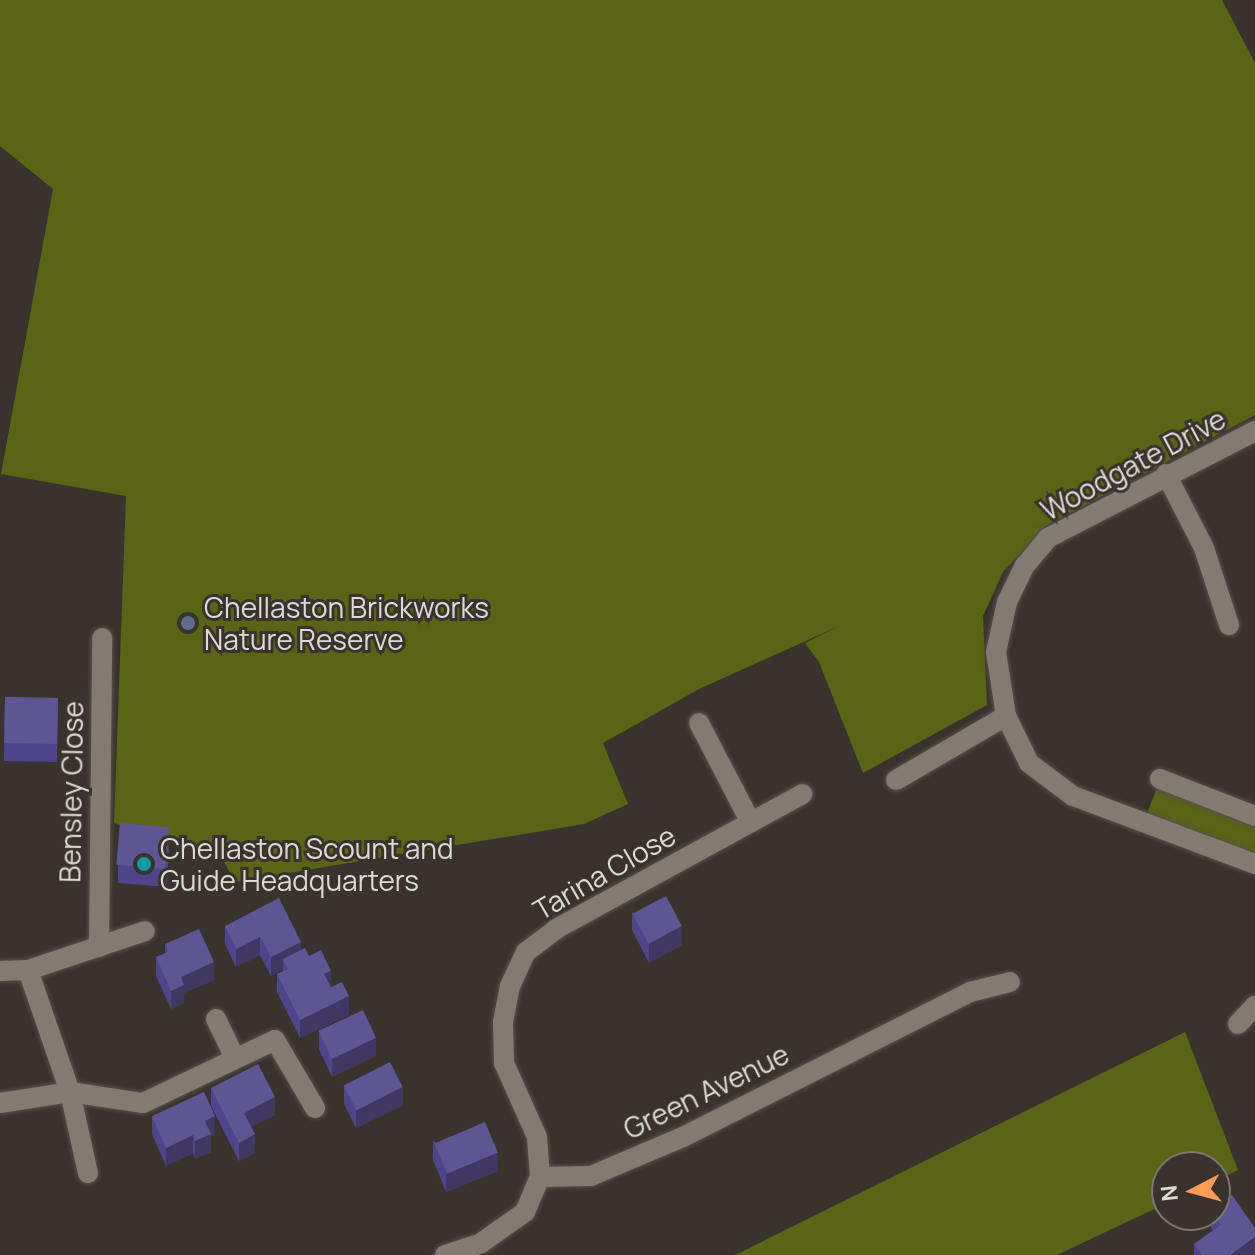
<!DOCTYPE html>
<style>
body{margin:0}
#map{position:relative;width:1255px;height:1255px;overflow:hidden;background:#3a322c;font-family:Manrope,sans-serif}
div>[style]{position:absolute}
.green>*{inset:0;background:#5a6417}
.roads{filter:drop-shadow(0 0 2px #564f4a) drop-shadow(0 0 2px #564f4a)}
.minor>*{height:20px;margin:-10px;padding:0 10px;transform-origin:10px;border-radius:10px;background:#837a72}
.wall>*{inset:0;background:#4f458c;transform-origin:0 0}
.shaded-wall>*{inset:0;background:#403762}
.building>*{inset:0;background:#5e5593;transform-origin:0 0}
.dots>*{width:22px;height:22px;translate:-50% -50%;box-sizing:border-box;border:4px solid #3a322c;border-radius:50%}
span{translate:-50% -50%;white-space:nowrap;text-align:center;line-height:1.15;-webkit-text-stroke:6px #3a322c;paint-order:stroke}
.street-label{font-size:28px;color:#ded9d5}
.poi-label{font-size:28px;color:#ded9d5}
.left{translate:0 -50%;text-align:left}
.north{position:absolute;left:1151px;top:1151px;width:80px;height:80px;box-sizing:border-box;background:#3a322c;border:2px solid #7c7570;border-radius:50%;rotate:264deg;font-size:22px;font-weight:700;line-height:32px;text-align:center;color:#ded9d5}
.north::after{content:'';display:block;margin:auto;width:28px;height:36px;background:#fd9d55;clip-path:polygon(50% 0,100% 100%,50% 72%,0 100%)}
</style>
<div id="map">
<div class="green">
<div style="clip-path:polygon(0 0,1222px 0,1255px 63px,1255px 415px,1046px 526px,1003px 572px,983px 616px,987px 705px,863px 773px,819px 662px,805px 643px,839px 626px,699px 689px,603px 743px,628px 804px,584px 824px,235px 882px,223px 860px,114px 823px,126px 496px,1px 474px,53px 189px,0 146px)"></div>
<div style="clip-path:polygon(1160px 779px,1255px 816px,1255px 864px,1144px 822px)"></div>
<div style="clip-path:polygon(1185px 1032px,1238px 1170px,1215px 1181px,1215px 1167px,1167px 1167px,1167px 1203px,1057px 1255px,735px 1255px)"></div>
</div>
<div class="roads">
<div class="minor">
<div style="left:1255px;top:431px;width:233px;rotate:152.7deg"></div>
<div style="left:1048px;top:538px;width:35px;rotate:130deg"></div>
<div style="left:1025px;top:565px;width:41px;rotate:115.9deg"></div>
<div style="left:1007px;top:602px;width:51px;rotate:102.4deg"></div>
<div style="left:996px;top:652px;width:65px;rotate:81.1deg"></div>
<div style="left:1006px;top:716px;width:52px;rotate:63.9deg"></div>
<div style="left:1029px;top:763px;width:55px;rotate:36.9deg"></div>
<div style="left:1073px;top:796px;width:194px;rotate:20.5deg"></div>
<div style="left:1166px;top:474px;width:83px;rotate:62.8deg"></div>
<div style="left:1204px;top:548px;width:81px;rotate:72deg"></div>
<div style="left:699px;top:723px;width:110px;rotate:62.5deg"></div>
<div style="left:1160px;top:779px;width:102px;rotate:21.3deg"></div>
<div style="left:896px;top:780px;width:127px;rotate:-30.2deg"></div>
<div style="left:99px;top:947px;width:309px;rotate:-89.4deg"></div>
<div style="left:28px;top:970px;width:129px;rotate:71deg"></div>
<div style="left:70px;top:1092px;width:83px;rotate:77.5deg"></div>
<div style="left:0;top:971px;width:28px;rotate:-2deg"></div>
<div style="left:28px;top:970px;width:123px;rotate:-18.4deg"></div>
<div style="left:216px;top:1019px;width:43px;rotate:64deg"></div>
<div style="left:1238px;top:1024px;width:25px;rotate:-47deg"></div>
<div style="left:0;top:1103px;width:71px;rotate:-8.9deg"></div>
<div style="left:70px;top:1092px;width:74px;rotate:8.6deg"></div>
<div style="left:143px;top:1103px;width:146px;rotate:-25.5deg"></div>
<div style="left:275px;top:1040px;width:79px;rotate:59.5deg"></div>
<div style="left:540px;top:1177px;width:40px;rotate:-94.3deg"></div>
<div style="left:537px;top:1137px;width:81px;rotate:-114deg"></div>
<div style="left:504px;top:1063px;width:41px;rotate:-91.4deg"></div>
<div style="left:503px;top:1022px;width:37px;rotate:-79deg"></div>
<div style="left:510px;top:986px;width:38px;rotate:-65deg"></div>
<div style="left:526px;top:952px;width:38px;rotate:-37deg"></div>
<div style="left:556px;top:929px;width:281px;rotate:-28.7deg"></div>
<div style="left:445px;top:1255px;width:38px;rotate:-18deg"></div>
<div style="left:481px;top:1243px;width:54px;rotate:-35.2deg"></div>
<div style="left:525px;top:1212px;width:38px;rotate:-67deg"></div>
<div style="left:540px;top:1177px;width:51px;rotate:-1.1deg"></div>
<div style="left:591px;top:1176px;width:100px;rotate:-23deg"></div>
<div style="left:683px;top:1137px;width:322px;rotate:-26.8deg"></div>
<div style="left:970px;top:992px;width:41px;rotate:-14deg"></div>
</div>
</div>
<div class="wall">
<div style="left:5px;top:697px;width:53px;height:64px;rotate:1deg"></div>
<div style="clip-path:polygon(169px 845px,167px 887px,118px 883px,118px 865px)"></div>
<div style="clip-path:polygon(632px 912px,682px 945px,649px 963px,632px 930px)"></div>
<div style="clip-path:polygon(225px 926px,301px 950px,309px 956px,331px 987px,349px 1015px,300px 1038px,277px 992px,277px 974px,283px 971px,283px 969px,271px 976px,260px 955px,236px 967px,225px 944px)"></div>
<div style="clip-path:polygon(165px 944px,214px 980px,184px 993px,184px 1003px,171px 1009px,156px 976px,156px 957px,165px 954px)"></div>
<div style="clip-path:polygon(319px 1031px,376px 1056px,332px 1077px,319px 1049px)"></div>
<div style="clip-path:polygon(344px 1086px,403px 1105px,356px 1128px,344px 1104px)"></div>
<div style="clip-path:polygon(211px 1088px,275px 1115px,251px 1127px,255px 1153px,239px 1161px,211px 1106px)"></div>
<div style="clip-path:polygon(152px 1116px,215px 1135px,211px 1136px,211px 1152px,195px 1159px,193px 1153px,166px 1166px,152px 1134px)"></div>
<div style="clip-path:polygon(433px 1141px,498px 1171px,446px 1192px,433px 1160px)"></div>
<div style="clip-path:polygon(1211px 1215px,1215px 1215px,1255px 1255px,1194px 1255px,1194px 1244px,1213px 1230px,1211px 1228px)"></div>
</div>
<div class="shaded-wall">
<div style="clip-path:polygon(682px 926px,682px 945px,649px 963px,649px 944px)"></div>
<div style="clip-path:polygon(260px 937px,260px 955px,236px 967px,236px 949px)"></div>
<div style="clip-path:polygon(301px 942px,301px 960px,283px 959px,283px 969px,271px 976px,271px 957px)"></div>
<div style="clip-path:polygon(214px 962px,214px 980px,184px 993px,184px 1003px,171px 1009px,171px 991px,181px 977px)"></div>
<div style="clip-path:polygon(331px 971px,331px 989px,324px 974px)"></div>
<div style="clip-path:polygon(349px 996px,349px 1015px,300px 1038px,300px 1020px)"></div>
<div style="clip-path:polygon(376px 1038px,376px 1056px,332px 1077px,332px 1059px)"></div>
<div style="clip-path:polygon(403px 1087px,403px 1105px,356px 1128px,356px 1110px)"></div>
<div style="clip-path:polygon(275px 1097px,275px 1115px,244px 1131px,244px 1113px)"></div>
<div style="clip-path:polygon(215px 1116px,215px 1135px,211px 1136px,211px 1152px,195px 1159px,195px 1141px,205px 1121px)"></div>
<div style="clip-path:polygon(255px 1134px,255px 1153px,239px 1161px,239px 1143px)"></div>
<div style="clip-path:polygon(193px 1135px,193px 1153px,166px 1166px,166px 1148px)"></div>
<div style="clip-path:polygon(498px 1152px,498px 1171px,446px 1192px,446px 1174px)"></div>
<div style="clip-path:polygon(1255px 1237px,1255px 1255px,1230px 1255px)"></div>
</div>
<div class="building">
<div style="left:5px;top:697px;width:53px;height:46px;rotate:1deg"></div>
<div style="left:120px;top:823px;width:49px;height:42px;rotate:5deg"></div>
<div style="left:666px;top:896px;width:34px;height:38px;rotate:62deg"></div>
<div style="clip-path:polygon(279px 898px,301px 942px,271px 957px,260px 937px,236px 949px,225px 926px)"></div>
<div style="clip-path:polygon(199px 929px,214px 962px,181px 977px,184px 985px,171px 991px,156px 957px,168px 952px,165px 944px)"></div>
<div style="clip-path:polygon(305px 948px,309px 956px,321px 950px,331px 971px,324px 974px,331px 987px,342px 982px,349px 996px,300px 1020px,277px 974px,288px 969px,283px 959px)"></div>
<div style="left:363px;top:1010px;width:31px;height:49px;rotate:65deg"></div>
<div style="left:390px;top:1062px;width:28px;height:52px;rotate:63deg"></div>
<div style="clip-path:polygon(258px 1064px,275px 1097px,244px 1113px,255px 1134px,239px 1143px,211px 1088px)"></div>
<div style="clip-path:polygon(204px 1092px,215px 1116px,205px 1121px,211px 1134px,195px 1141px,193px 1135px,166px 1148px,152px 1116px)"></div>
<div style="left:485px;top:1122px;width:33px;height:55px;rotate:67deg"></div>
<div style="clip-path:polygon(1232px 1195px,1255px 1228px,1255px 1237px,1230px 1255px,1202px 1255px,1194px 1244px,1221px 1225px,1215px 1215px,1215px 1207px)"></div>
</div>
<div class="dots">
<div style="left:188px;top:623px;background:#5c6f8a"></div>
<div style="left:144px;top:864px;background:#0f9aa8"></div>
</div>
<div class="street-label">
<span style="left:1133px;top:464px;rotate:-28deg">Woodgate Drive</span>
<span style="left:71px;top:792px;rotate:-89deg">Bensley Close</span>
<span style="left:604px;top:872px;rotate:-30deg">Tarina Close</span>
<span style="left:706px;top:1091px;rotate:-26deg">Green Avenue</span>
</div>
<div class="poi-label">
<span class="left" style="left:204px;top:623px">Chellaston Brickworks<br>Nature Reserve</span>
<span class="left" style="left:160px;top:864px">Chellaston Scount and<br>Guide Headquarters</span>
</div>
<div class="north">N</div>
</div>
